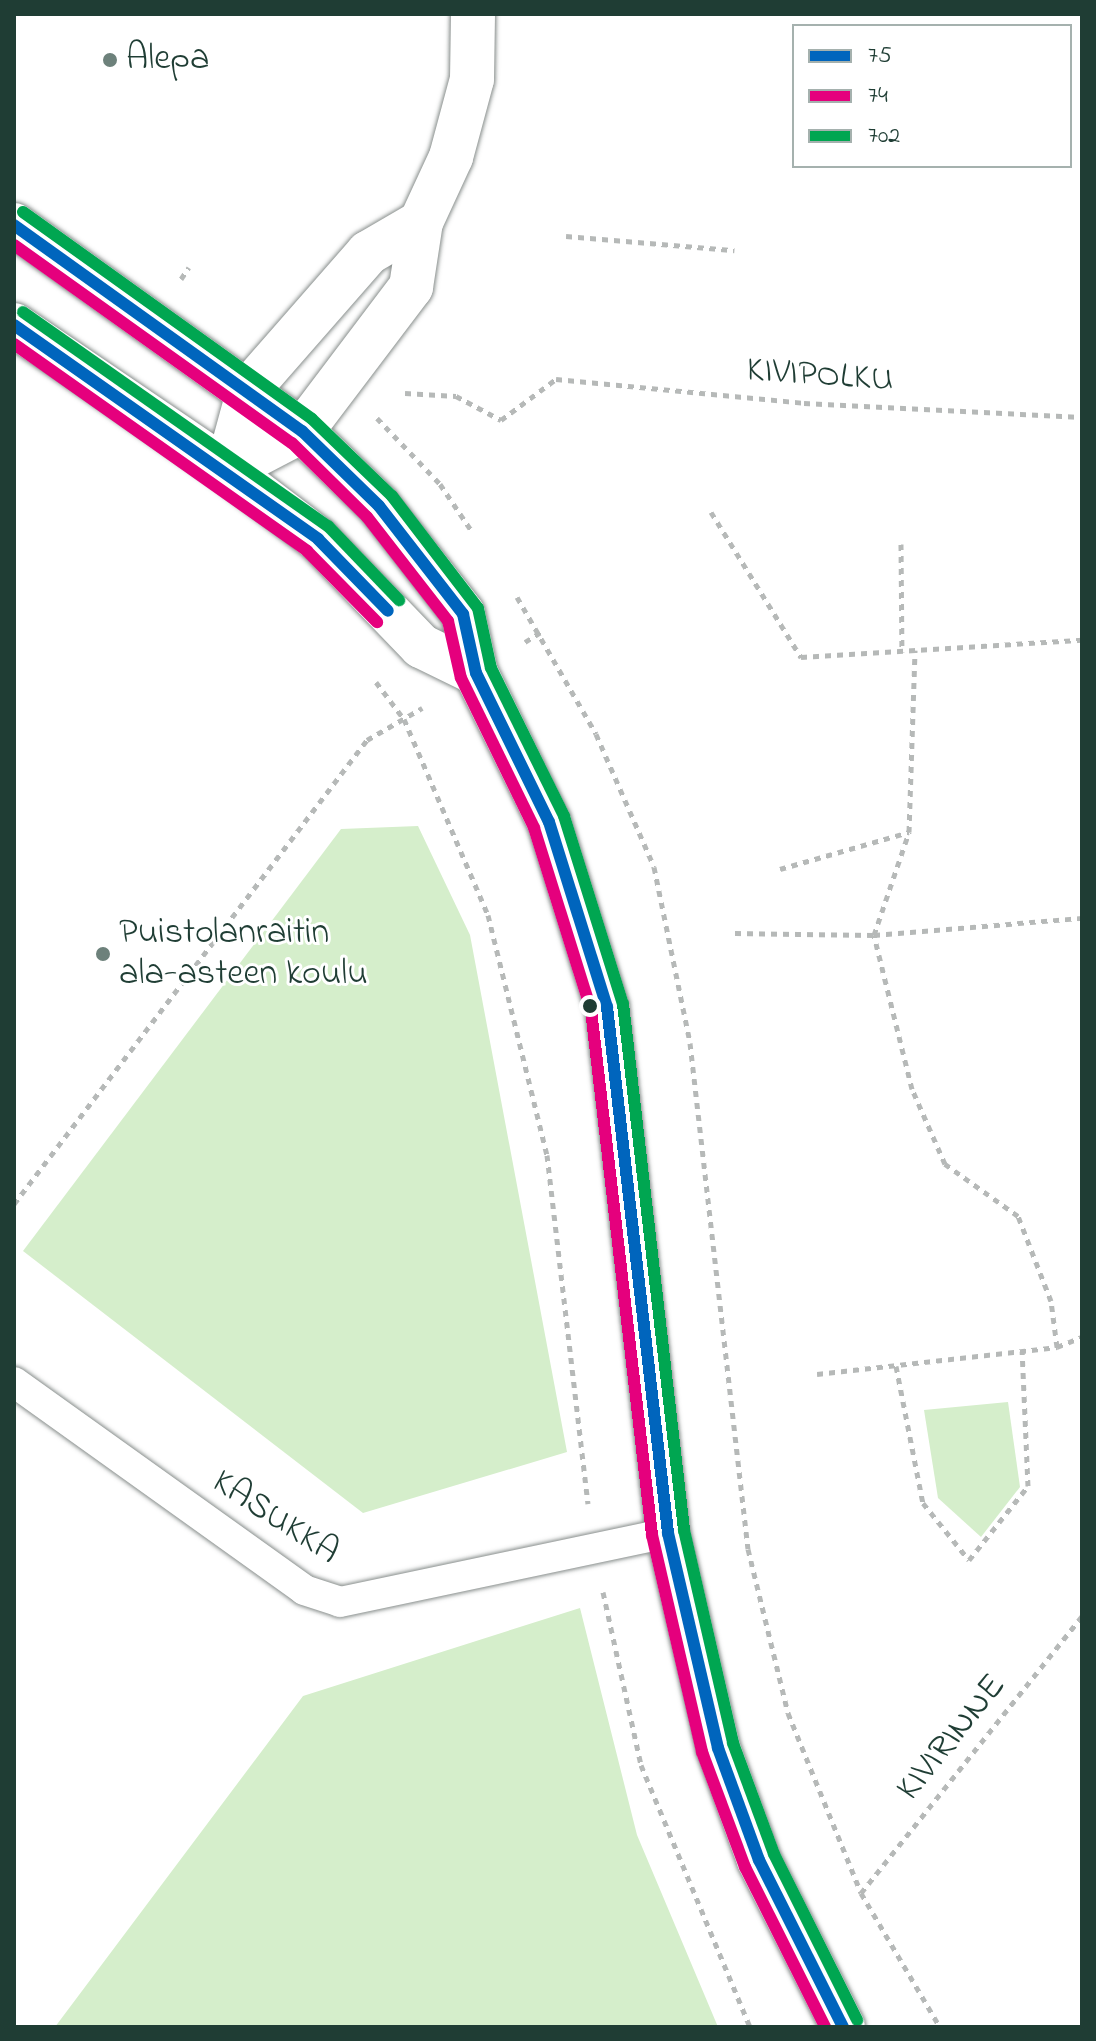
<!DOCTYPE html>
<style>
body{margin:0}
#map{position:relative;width:1096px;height:2041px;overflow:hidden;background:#fff;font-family:"Indie Flower",sans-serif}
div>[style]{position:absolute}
.green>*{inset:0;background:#d5eecb}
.path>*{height:5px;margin-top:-2.5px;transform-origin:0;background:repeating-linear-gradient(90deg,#b6b9b8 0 6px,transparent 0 12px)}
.roads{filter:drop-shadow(0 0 2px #898f8d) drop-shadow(0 0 2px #898f8d)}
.service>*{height:30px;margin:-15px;padding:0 15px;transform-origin:15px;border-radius:15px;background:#fff}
.minor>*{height:44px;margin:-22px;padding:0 22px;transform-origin:22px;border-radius:22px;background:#fff}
.secondary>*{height:44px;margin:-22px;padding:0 22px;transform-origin:22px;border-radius:22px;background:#fff}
.bus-1>*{height:12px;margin:-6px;padding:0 6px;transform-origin:6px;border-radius:6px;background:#0065bd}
.bus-2>*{height:12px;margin:-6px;padding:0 6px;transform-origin:6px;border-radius:6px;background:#e5007d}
.bus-3>*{height:12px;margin:-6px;padding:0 6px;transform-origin:6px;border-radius:6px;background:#00a651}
.dots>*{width:22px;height:22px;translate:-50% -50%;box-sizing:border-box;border:4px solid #fff;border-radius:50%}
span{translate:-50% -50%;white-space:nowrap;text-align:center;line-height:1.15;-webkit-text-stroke:6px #fff;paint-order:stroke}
.poi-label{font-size:36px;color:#1f3d34}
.left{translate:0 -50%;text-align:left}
.street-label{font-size:36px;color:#1f3d34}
.frame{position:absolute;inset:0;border:16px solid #1f3d34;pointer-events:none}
.legend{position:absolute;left:792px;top:24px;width:280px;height:144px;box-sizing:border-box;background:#fff;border:2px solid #a5b1ae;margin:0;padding:10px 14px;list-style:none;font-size:24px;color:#1f3d34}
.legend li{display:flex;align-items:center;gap:16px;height:40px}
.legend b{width:40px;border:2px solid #a5b1ae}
</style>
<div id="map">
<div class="green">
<div style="clip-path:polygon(418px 826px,470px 935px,567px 1452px,363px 1513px,23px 1251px,341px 829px)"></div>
<div style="clip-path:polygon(1008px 1402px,1020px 1487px,981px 1537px,938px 1498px,924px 1410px)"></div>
<div style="clip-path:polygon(580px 1608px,637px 1835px,718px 2027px,55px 2027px,303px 1696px)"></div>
</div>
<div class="path">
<div style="left:566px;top:236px;width:169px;rotate:4.8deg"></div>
<div style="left:181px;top:279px;width:14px;rotate:-56deg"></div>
<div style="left:405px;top:393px;width:51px;rotate:3.4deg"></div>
<div style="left:456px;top:396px;width:51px;rotate:28.1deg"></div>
<div style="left:501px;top:420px;width:69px;rotate:-36.7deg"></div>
<div style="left:556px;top:379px;width:249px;rotate:5.5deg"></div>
<div style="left:804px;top:403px;width:278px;rotate:2.9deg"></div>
<div style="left:377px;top:418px;width:91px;rotate:46.3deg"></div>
<div style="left:440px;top:484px;width:59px;rotate:56deg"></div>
<div style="left:711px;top:512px;width:171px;rotate:58.2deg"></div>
<div style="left:801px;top:657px;width:282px;rotate:-3.5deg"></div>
<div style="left:901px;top:544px;width:108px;rotate:89.5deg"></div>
<div style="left:517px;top:597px;width:158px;rotate:60deg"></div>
<div style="left:596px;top:734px;width:145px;rotate:66.4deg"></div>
<div style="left:654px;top:867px;width:180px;rotate:78.4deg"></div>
<div style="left:690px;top:1043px;width:509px;rotate:83.46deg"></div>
<div style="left:748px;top:1549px;width:169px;rotate:76.3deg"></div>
<div style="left:788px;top:1713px;width:194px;rotate:67.9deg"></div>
<div style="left:861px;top:1893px;width:156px;rotate:59.5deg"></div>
<div style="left:525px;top:642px;width:19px;rotate:-32deg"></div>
<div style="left:376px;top:682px;width:46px;rotate:52.9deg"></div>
<div style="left:404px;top:719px;width:213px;rotate:66.8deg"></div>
<div style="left:488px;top:915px;width:247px;rotate:76.2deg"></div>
<div style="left:547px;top:1155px;width:351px;rotate:83.3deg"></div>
<div style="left:780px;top:869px;width:134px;rotate:-16deg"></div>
<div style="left:909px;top:832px;width:182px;rotate:-88.1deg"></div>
<div style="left:735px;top:933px;width:139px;rotate:0.8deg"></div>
<div style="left:874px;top:935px;width:209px;rotate:-4.7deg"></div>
<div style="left:14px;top:1204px;width:583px;rotate:-52.74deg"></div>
<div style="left:367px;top:740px;width:64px;rotate:-30.2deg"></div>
<div style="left:1057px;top:1347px;width:27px;rotate:-22deg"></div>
<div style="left:896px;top:1366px;width:140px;rotate:78.9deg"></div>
<div style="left:923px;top:1503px;width:73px;rotate:51.1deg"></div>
<div style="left:969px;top:1560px;width:95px;rotate:-51.4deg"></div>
<div style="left:1028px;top:1486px;width:135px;rotate:-92.5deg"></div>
<div style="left:817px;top:1374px;width:242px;rotate:-6.4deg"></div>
<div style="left:1057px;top:1347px;width:46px;rotate:-97.4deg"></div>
<div style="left:1051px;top:1301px;width:91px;rotate:-111.2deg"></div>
<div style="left:1018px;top:1216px;width:90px;rotate:-144.5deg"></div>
<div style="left:945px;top:1164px;width:82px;rotate:-113.7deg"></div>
<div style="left:912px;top:1089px;width:159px;rotate:-103.9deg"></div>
<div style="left:874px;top:935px;width:109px;rotate:-71.2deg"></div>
<div style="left:603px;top:1592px;width:177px;rotate:77.6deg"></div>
<div style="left:641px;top:1765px;width:284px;rotate:67.4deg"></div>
<div style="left:861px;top:1893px;width:354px;rotate:-51.4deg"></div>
</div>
<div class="roads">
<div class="service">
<div style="left:14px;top:1382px;width:357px;rotate:35.6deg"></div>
<div style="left:304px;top:1590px;width:38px;rotate:18deg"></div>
<div style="left:340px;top:1602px;width:335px;rotate:-11.9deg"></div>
</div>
<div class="minor">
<div style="left:227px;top:470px;width:85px;rotate:-27.5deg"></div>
<div style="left:302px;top:431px;width:181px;rotate:-52.9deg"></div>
<div style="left:411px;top:287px;width:66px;rotate:-81.3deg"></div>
<div style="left:421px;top:222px;width:72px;rotate:-65.2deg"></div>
<div style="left:451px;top:157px;width:81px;rotate:-74.9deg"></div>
<div style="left:472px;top:79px;width:65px;rotate:-89.1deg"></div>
<div style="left:227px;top:470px;width:84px;rotate:-74.8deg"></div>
<div style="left:249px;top:389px;width:181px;rotate:-48.8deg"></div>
<div style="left:368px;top:253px;width:61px;rotate:-30.3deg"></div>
</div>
<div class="secondary">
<div style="left:14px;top:225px;width:354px;rotate:35.6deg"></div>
<div style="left:302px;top:431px;width:107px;rotate:44.2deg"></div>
<div style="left:379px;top:506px;width:137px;rotate:52.1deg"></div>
<div style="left:463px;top:614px;width:60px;rotate:77.6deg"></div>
<div style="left:476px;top:673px;width:166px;rotate:63.9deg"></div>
<div style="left:549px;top:822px;width:194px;rotate:72.6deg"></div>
<div style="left:607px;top:1007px;width:530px;rotate:83.38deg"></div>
<div style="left:668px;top:1533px;width:221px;rotate:76.9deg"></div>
<div style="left:718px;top:1748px;width:119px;rotate:69.9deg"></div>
<div style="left:759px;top:1860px;width:187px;rotate:63.3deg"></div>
<div style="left:14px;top:325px;width:258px;rotate:34.2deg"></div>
<div style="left:227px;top:470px;width:114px;rotate:37.2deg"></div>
<div style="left:318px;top:539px;width:149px;rotate:46.1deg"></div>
<div style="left:421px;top:646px;width:61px;rotate:26.1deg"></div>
</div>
</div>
<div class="bus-1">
<div style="left:14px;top:225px;width:354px;rotate:35.6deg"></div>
<div style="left:302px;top:431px;width:107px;rotate:44.2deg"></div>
<div style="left:379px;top:506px;width:137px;rotate:52.1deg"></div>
<div style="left:463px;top:614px;width:60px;rotate:77.6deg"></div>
<div style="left:476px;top:673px;width:166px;rotate:63.9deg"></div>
<div style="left:549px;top:822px;width:194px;rotate:72.6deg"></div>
<div style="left:607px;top:1007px;width:530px;rotate:83.38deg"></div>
<div style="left:668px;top:1533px;width:221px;rotate:76.9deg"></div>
<div style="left:718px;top:1748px;width:119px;rotate:69.9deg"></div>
<div style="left:759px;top:1860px;width:187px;rotate:63.3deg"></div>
<div style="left:14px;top:325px;width:372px;rotate:35.1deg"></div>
<div style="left:318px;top:539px;width:100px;rotate:45.8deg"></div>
</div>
<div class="bus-2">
<div style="left:14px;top:245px;width:341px;rotate:35.5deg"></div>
<div style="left:292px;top:443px;width:105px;rotate:44.6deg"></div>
<div style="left:367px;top:517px;width:132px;rotate:52.1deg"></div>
<div style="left:448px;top:621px;width:58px;rotate:77.2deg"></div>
<div style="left:461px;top:678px;width:167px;rotate:64deg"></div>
<div style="left:534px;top:828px;width:191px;rotate:72.6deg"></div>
<div style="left:591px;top:1010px;width:529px;rotate:83.37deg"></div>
<div style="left:652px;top:1535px;width:223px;rotate:77deg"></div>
<div style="left:702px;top:1752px;width:123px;rotate:69.5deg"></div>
<div style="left:745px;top:1867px;width:179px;rotate:63.4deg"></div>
<div style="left:14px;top:344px;width:359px;rotate:35.2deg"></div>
<div style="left:307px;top:551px;width:100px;rotate:45.4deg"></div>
</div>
<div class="bus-3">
<div style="left:23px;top:212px;width:355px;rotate:35.6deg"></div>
<div style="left:312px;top:419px;width:111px;rotate:43.9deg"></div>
<div style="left:392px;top:496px;width:141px;rotate:52.5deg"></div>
<div style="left:478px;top:608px;width:61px;rotate:77.8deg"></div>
<div style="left:491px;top:668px;width:165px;rotate:63.7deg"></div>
<div style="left:564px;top:816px;width:197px;rotate:72.6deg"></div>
<div style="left:623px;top:1004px;width:530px;rotate:83.38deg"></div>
<div style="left:684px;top:1530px;width:219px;rotate:77deg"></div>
<div style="left:733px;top:1743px;width:118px;rotate:69.7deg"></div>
<div style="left:774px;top:1854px;width:186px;rotate:63.4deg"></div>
<div style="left:23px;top:312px;width:373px;rotate:35.1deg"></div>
<div style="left:328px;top:526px;width:103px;rotate:46.2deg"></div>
</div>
<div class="dots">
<div style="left:110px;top:60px;background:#6d817b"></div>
<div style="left:103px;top:954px;background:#6d817b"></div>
<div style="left:590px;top:1006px;background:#1f3d34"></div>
</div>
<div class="poi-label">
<span class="left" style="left:126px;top:60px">Alepa</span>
<span class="left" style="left:119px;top:954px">Puistolanraitin<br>ala-asteen koulu</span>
</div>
<div class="street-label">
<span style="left:820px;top:376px;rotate:4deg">KIVIPOLKU</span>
<span style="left:275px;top:1518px;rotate:33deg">KASUKKA</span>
<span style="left:952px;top:1738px;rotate:-51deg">KIVIRINNE</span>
</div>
<div class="frame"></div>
<ul class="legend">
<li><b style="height:10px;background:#0065bd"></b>75</li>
<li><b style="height:10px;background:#e5007d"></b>74</li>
<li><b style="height:10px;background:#00a651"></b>702</li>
</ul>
</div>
